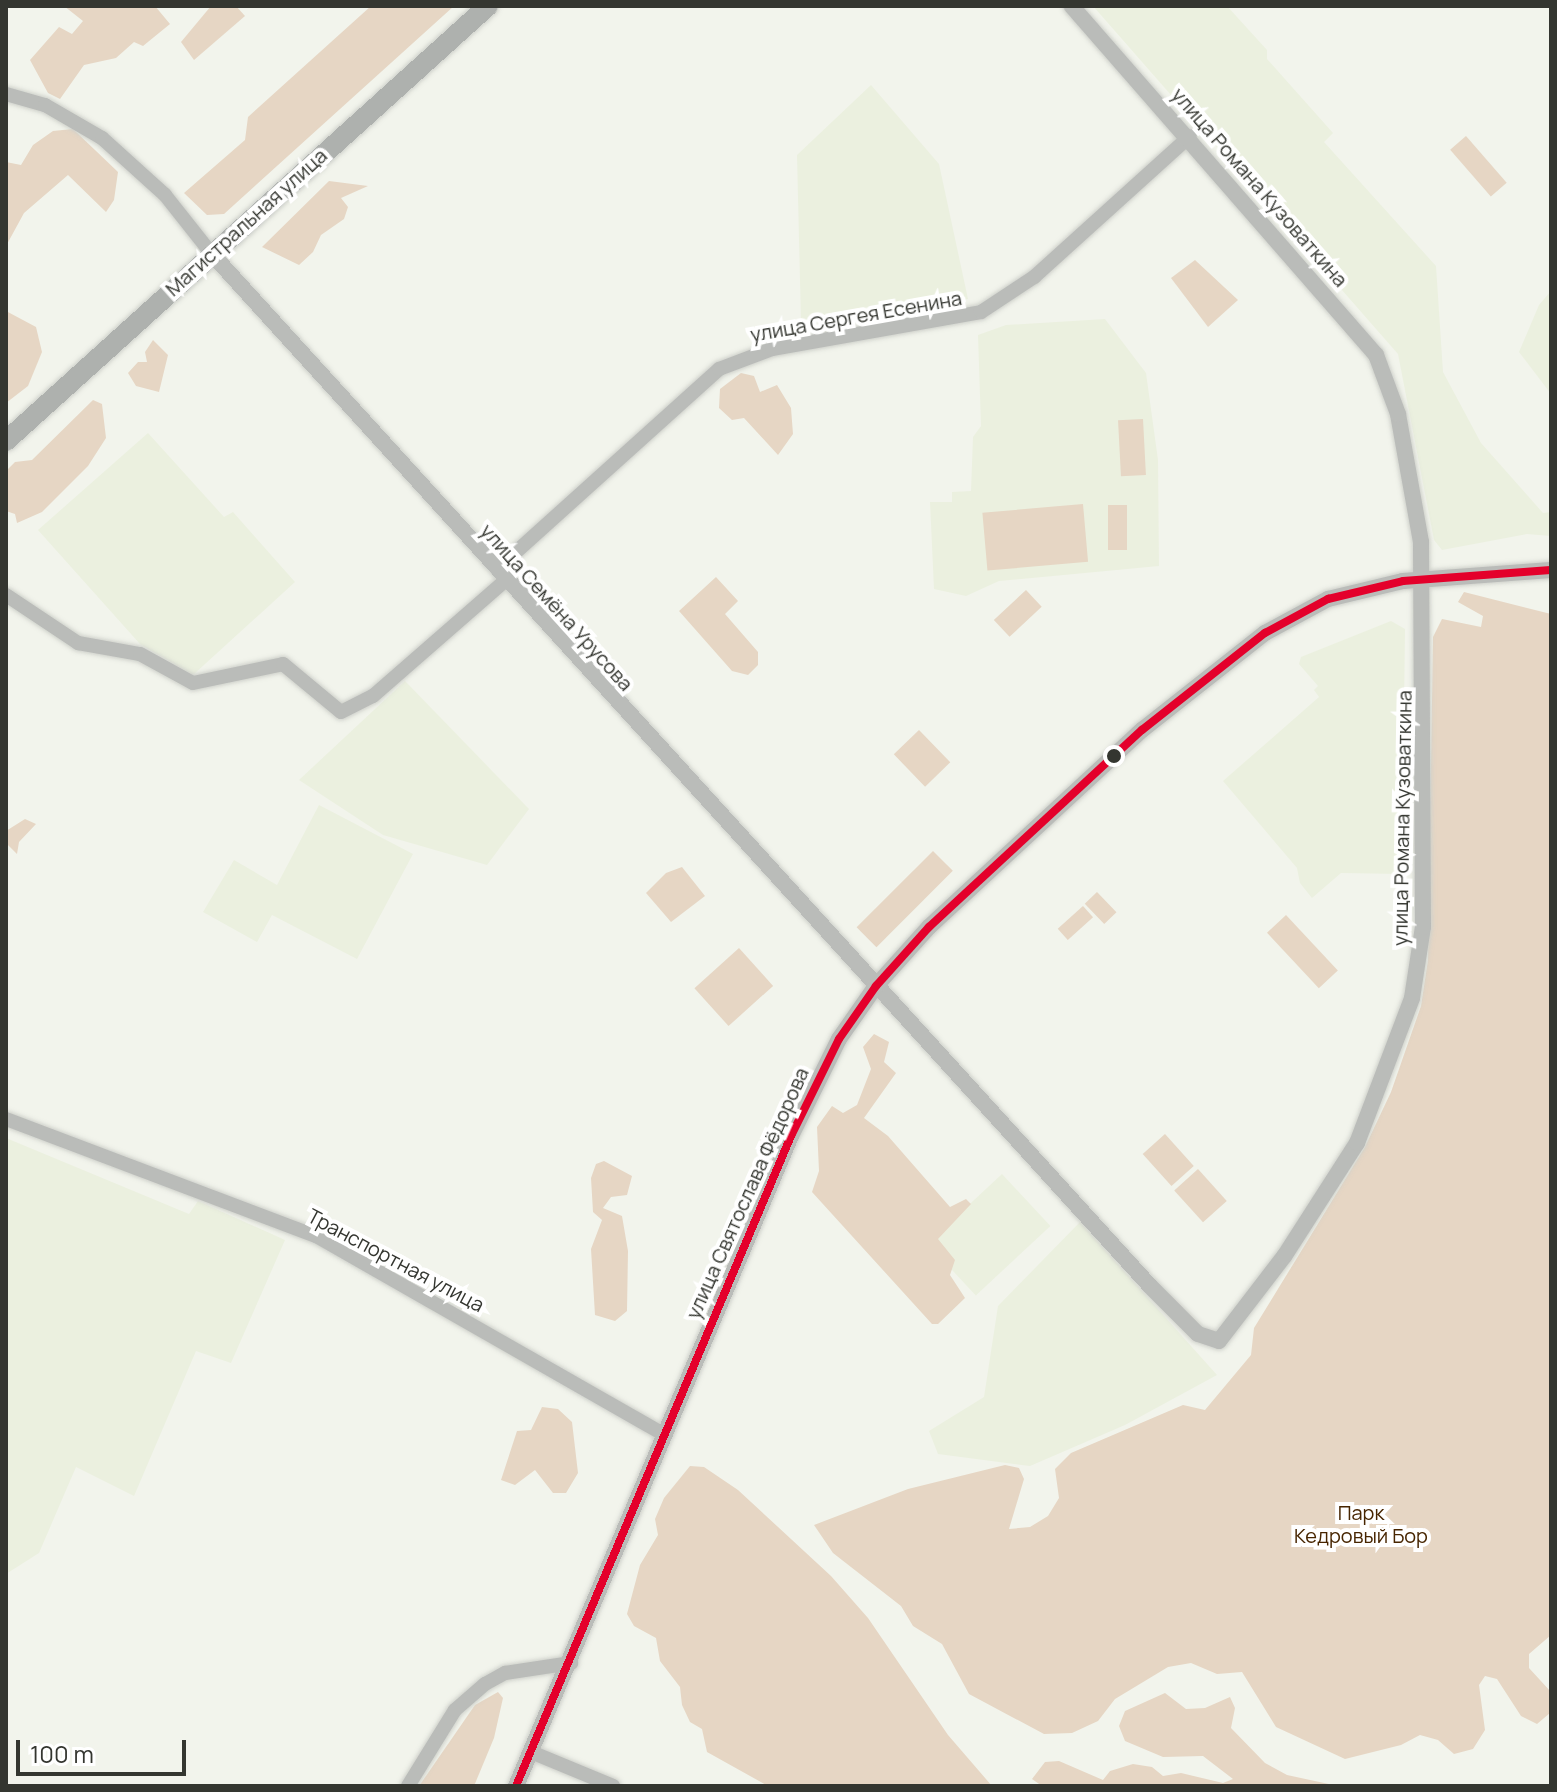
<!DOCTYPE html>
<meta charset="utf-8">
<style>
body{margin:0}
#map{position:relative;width:1557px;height:1792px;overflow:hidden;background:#f2f4ec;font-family:Manrope,sans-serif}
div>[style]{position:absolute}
.built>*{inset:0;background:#ebf0df;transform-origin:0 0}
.green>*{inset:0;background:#e6d6c4;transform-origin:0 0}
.roads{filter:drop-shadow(0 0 2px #cfd1cb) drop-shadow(0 0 2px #cfd1cb)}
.minor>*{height:14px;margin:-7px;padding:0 7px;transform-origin:7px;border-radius:7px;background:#babcb9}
.tertiary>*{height:16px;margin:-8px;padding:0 8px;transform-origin:8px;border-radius:8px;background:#babcb9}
.secondary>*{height:20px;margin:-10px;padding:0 10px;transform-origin:10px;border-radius:10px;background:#aeb1ae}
.bus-1>*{height:8px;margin:-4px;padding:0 4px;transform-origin:4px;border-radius:4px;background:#e4002b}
.dots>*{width:22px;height:22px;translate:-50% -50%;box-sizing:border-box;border:4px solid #fff;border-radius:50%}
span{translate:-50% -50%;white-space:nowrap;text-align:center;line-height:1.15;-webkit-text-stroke:8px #fff;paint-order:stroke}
.street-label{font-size:20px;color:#343630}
.park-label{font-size:20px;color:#472500}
.frame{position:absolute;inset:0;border:8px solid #343630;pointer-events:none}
.scale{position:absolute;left:16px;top:1740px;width:170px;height:36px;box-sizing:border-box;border:4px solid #343630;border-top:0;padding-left:10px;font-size:24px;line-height:28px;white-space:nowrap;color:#343630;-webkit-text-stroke:6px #fff;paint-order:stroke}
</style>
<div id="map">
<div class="built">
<div style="clip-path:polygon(1093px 6px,1227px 6px,1267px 50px,1267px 59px,1333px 133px,1324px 142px,1436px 266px,1443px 372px,1481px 443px,1543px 513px,1551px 512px,1551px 536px,1527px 534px,1442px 550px,1434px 540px,1398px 354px)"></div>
<div style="clip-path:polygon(871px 85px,939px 164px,968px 299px,801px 321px,797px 155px)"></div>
<div style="clip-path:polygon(1551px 291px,1551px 394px,1519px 352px,1539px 305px)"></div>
<div style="clip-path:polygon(1105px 319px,1146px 373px,1158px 460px,1159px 566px,999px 581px,966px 596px,934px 589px,930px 502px,952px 502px,952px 492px,971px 491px,973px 437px,981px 426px,978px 335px,1006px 325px)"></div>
<div style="clip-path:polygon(148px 433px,224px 517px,233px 512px,295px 582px,193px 675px,140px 644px,38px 530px)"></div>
<div style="clip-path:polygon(1391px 621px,1405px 629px,1402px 874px,1341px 873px,1312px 898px,1300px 883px,1297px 868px,1223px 781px,1319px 697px,1314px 690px,1318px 686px,1299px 664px,1301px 657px)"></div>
<div style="clip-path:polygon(405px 681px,529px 809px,487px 865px,383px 835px,299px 780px)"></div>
<div style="clip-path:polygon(319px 805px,413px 854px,357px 959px,272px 915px,257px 942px,203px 912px,234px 860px,277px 885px)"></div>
<div style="clip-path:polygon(6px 1138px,189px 1214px,198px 1201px,285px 1240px,231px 1363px,196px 1351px,134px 1496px,76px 1467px,39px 1553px,6px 1574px)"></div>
<div style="left:1002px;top:1174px;width:71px;height:102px;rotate:47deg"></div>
<div style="clip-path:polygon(1080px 1222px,1217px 1375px,1125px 1425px,1030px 1466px,938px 1454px,929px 1431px,984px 1397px,998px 1306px)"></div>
</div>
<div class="green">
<div style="clip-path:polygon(64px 6px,155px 6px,170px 24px,143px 46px,134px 42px,116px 58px,84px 65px,60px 99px,48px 93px,30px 60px,59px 27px,72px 34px,83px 21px)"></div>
<div style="clip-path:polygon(211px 6px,236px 6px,245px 16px,194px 60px,181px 42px)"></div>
<div style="clip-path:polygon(371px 6px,454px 6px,224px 214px,207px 215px,184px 193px,245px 140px,248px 117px)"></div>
<div style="clip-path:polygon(73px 129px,118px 172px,114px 200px,106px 212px,68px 175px,24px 213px,6px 246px,6px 162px,21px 165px,33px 145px,53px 131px)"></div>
<div style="left:1466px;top:136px;width:62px;height:21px;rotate:49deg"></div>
<div style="clip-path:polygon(329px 181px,368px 186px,341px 198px,348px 207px,344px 219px,321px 235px,313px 252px,299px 265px,262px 247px)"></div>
<div style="clip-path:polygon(1195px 260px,1238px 300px,1208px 327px,1171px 278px)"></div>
<div style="clip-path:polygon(6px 311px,36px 327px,42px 352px,28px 386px,6px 403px)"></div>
<div style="clip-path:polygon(153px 340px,168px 355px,159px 392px,136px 386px,128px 373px,138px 362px,147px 362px,145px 352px)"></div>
<div style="clip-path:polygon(741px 373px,754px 376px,760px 392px,777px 385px,791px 408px,793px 434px,778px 455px,744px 418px,732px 420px,719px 408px,720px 389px)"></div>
<div style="clip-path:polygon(93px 400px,102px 404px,106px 438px,88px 466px,42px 512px,17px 523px,15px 514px,6px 511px,6px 471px,15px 462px,32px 460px)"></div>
<div style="left:1143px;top:419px;width:56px;height:25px;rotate:87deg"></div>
<div style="left:1083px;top:504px;width:58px;height:101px;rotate:85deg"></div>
<div style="left:1108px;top:505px;width:19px;height:45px"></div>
<div style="clip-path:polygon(716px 577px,738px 601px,725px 614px,758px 652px,758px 665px,748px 675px,732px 671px,679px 611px)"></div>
<div style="left:1026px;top:590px;width:23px;height:44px;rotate:47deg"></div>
<div style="clip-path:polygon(1464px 592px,1551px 614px,1551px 1635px,1529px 1654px,1529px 1668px,1551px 1692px,1550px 1713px,1537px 1724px,1521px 1716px,1497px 1679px,1485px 1676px,1479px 1685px,1485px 1730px,1473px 1749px,1454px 1754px,1438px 1740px,1420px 1735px,1401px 1745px,1345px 1759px,1276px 1727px,1242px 1672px,1217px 1674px,1191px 1663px,1168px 1667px,1115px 1699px,1098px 1721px,1072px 1733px,1044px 1734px,969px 1694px,942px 1644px,913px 1626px,901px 1606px,833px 1553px,814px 1525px,908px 1489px,1005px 1465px,1019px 1468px,1024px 1479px,1009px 1529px,1030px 1527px,1048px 1516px,1059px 1498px,1055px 1469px,1071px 1453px,1183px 1405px,1205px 1410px,1251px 1355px,1254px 1328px,1365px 1147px,1391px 1092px,1421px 1006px,1428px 960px,1433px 637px,1442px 619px,1481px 627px,1483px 616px,1458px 602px)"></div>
<div style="left:919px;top:730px;width:45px;height:35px;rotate:46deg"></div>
<div style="clip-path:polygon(25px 819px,36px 824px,19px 842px,17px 854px,6px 843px,6px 831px)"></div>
<div style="left:933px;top:851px;width:28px;height:108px;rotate:45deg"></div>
<div style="clip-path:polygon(682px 867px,705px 896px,671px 922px,646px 893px,666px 873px)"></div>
<div style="left:1097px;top:892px;width:28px;height:17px;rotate:46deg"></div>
<div style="left:1083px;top:906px;width:15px;height:34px;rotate:48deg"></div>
<div style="left:1286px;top:915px;width:76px;height:26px;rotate:47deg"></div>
<div style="left:739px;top:948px;width:51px;height:60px;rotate:48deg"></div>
<div style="clip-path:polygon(874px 1034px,889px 1042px,884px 1062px,896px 1073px,864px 1118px,888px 1136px,950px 1207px,966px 1199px,971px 1204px,938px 1239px,955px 1260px,950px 1275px,965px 1298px,938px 1324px,932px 1324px,812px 1192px,819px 1171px,817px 1127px,832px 1106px,843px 1113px,857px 1105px,871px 1069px,863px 1047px)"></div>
<div style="left:1165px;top:1134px;width:43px;height:30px;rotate:48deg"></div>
<div style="clip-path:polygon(604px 1161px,632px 1176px,627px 1195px,611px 1197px,603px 1208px,622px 1216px,628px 1251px,627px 1311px,615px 1321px,595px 1315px,591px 1249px,602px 1220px,593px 1212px,591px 1178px,596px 1164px)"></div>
<div style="left:1198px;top:1169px;width:43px;height:32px;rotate:48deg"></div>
<div style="clip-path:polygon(542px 1407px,558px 1409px,572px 1422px,578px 1473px,566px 1493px,553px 1493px,535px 1470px,515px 1485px,501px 1480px,517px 1431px,531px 1430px)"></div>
<div style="clip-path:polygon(690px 1466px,704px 1467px,738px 1490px,831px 1576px,868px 1618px,948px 1735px,992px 1786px,768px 1786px,707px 1752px,702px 1729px,690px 1722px,682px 1705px,680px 1687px,660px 1661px,656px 1638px,634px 1626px,627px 1614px,640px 1565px,658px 1535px,655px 1519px,664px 1498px)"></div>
<div style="clip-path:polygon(498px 1692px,503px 1698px,494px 1738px,474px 1786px,419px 1786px,475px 1705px)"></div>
<div style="clip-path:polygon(1165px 1693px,1186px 1709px,1205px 1708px,1230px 1697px,1235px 1708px,1231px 1728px,1265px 1763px,1287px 1775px,1338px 1786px,1042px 1786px,1032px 1779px,1045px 1762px,1059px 1761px,1103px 1780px,1110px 1771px,1133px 1764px,1152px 1767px,1163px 1776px,1181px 1773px,1223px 1783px,1233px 1779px,1203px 1756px,1163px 1757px,1125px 1741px,1119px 1726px,1125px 1711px)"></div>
</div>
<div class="roads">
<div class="minor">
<div style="left:6px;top:94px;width:41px;rotate:15.8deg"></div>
<div style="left:45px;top:105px;width:66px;rotate:30.1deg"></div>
<div style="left:102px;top:138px;width:85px;rotate:42.1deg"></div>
<div style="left:165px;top:195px;width:74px;rotate:51.6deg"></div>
<div style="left:497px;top:569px;width:299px;rotate:-42deg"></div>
<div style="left:719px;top:369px;width:57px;rotate:-20.7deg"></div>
<div style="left:772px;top:349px;width:212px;rotate:-10deg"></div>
<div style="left:981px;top:312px;width:64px;rotate:-33.4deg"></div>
<div style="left:1034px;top:277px;width:210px;rotate:-42.1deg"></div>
<div style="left:6px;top:595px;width:87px;rotate:33.7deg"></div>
<div style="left:78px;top:643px;width:63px;rotate:10.1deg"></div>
<div style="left:140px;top:654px;width:60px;rotate:28.7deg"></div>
<div style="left:193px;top:683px;width:92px;rotate:-11.9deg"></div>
<div style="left:283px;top:664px;width:75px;rotate:39.6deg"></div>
<div style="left:341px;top:712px;width:36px;rotate:-27deg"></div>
<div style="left:373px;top:696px;width:176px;rotate:-41.1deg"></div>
<div style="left:6px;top:1119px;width:331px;rotate:20.7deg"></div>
<div style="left:316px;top:1236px;width:400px;rotate:29.7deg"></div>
<div style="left:531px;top:1752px;width:89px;rotate:22.5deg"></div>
<div style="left:408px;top:1786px;width:89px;rotate:-58.3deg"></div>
<div style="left:455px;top:1710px;width:40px;rotate:-41deg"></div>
<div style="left:485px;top:1684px;width:23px;rotate:-29deg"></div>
<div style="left:505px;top:1673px;width:67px;rotate:-8.6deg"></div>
</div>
<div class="tertiary">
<div style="left:211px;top:253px;width:1395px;rotate:47.73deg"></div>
<div style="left:1149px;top:1285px;width:69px;rotate:45deg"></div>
<div style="left:1198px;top:1334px;width:22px;rotate:18deg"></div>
<div style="left:1219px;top:1341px;width:108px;rotate:-52.5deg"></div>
<div style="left:1285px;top:1255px;width:133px;rotate:-57.3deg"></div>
<div style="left:1357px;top:1143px;width:155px;rotate:-69.2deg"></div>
<div style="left:1412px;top:998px;width:72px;rotate:-81.2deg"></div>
<div style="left:1423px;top:927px;width:385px;rotate:-90.3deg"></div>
<div style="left:1421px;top:542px;width:130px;rotate:-100.2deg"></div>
<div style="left:1398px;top:414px;width:63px;rotate:-110.4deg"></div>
<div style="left:1376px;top:355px;width:463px;rotate:-131.1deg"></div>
<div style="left:516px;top:1786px;width:706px;rotate:-67.07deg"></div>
<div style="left:791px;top:1136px;width:108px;rotate:-63.7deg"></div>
<div style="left:839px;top:1039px;width:65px;rotate:-55.1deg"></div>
<div style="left:876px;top:986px;width:79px;rotate:-48.1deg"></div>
<div style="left:929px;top:927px;width:290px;rotate:-42.8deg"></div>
<div style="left:1142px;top:730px;width:157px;rotate:-38.3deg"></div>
<div style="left:1265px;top:633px;width:72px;rotate:-28.4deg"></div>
<div style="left:1328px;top:599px;width:77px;rotate:-13.5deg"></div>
<div style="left:1403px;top:581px;width:148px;rotate:-4.3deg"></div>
</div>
<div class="secondary">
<div style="left:6px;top:441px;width:649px;rotate:-42.07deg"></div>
</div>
</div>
<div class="bus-1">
<div style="left:516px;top:1786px;width:706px;rotate:-67.07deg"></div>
<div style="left:791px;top:1136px;width:108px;rotate:-63.7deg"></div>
<div style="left:839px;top:1039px;width:65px;rotate:-55.1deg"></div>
<div style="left:876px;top:986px;width:79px;rotate:-48.1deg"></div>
<div style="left:929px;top:927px;width:290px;rotate:-42.8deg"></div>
<div style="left:1142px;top:730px;width:157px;rotate:-38.3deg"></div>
<div style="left:1265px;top:633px;width:72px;rotate:-28.4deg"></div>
<div style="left:1328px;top:599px;width:77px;rotate:-13.5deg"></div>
<div style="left:1403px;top:581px;width:148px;rotate:-4.3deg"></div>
</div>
<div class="dots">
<div style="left:1114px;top:756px;background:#343630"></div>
</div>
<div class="street-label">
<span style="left:1260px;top:187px;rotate:49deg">улица Романа Кузоваткина</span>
<span style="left:246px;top:222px;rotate:-42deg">Магистральная улица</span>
<span style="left:856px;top:316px;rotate:-10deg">улица Сергея Есенина</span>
<span style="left:557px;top:607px;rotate:48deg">улица Семёна Урусова</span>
<span style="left:1402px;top:818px;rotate:-89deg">улица Романа Кузоваткина</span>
<span style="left:747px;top:1193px;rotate:-66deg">улица Святослава Фёдорова</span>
<span style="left:396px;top:1260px;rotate:28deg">Транспортная улица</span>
</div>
<div class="park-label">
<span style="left:1361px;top:1524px">Парк<br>Кедровый Бор</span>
</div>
<div class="frame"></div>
<div class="scale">100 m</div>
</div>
